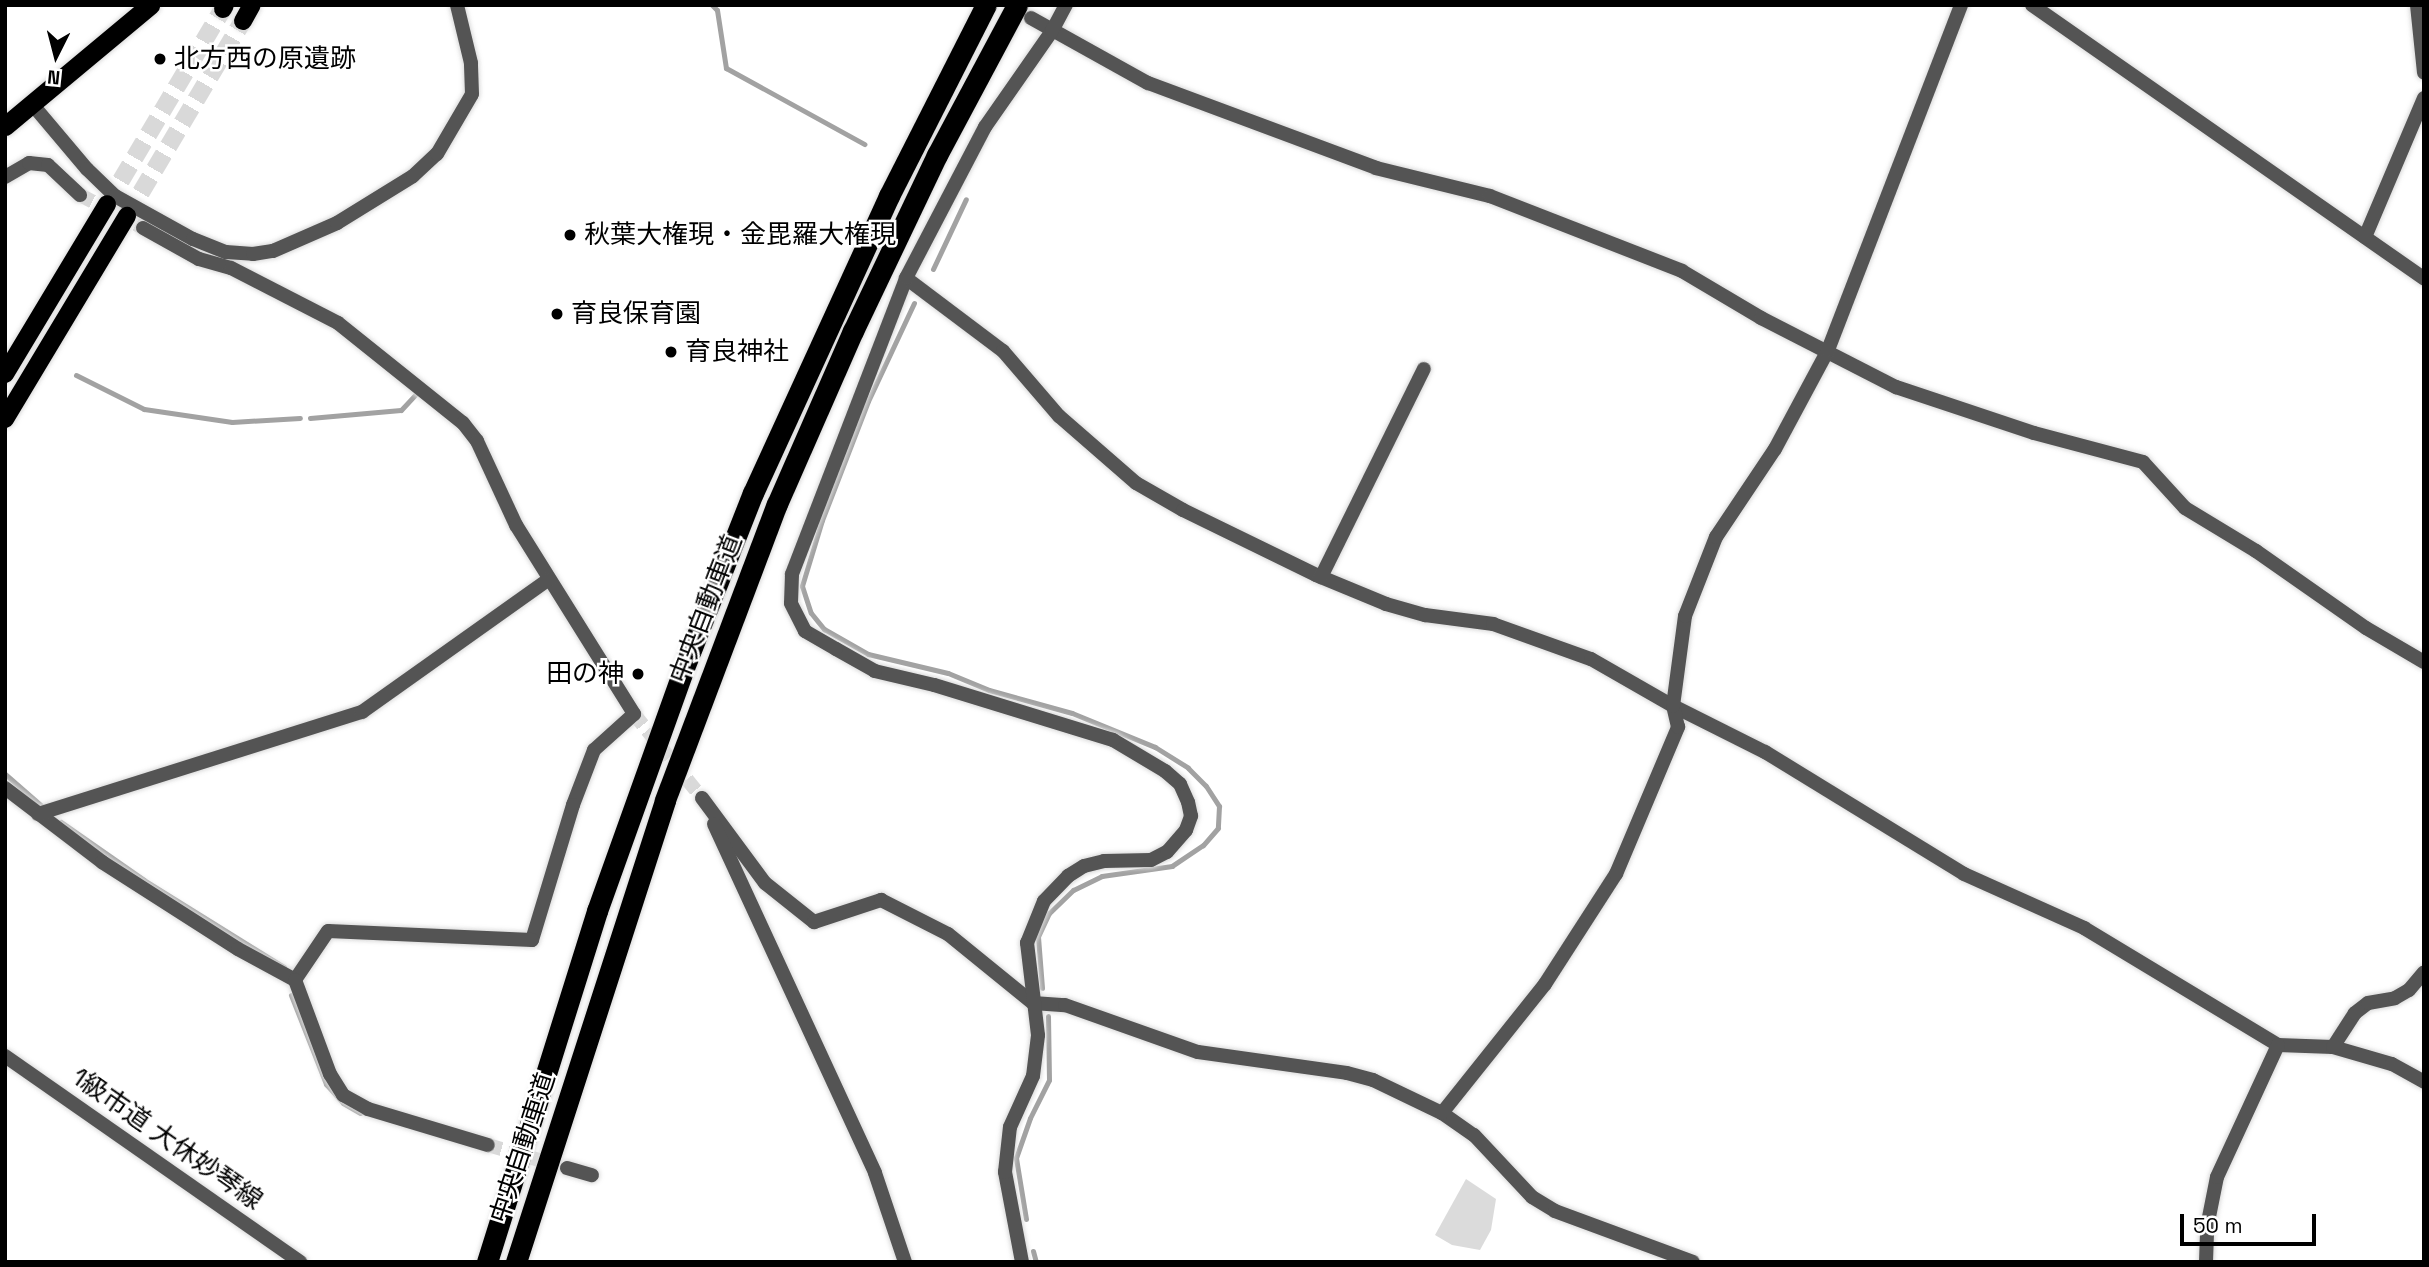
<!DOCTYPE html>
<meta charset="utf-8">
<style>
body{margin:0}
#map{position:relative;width:2429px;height:1267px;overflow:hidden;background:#fff;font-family:"Space Grotesk","Noto Sans JP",sans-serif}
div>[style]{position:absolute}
.green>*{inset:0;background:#dbdbdb}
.stream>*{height:5px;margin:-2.5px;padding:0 2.5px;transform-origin:2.5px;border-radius:2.5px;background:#a2a2a2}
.minor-tunnel>*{height:14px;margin-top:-7px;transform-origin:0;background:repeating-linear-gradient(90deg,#d9d9d9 0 14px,transparent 0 21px)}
.primary-tunnel>*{height:18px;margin-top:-9px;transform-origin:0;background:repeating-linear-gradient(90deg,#d9d9d9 0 18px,transparent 0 27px)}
.roads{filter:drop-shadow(0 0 2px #dbdbdb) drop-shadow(0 0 2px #dbdbdb)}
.minor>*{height:14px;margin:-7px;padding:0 7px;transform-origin:7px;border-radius:7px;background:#545454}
.primary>*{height:18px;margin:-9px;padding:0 9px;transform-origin:9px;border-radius:9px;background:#000}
.trunk>*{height:19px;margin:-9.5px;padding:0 9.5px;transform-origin:9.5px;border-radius:9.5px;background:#000}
.motorway>*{height:21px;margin:-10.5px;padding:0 10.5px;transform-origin:10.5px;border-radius:10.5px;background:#000}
.dots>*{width:19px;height:19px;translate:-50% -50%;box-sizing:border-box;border:4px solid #fff;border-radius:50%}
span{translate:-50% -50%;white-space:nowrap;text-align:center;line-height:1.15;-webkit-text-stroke:5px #fff;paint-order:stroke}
.poi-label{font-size:26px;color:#000}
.left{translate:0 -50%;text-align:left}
.right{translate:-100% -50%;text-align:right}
.street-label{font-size:26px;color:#000}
.frame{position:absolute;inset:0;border:7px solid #000;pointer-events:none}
.north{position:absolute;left:21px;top:21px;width:70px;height:70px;-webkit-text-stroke:5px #fff;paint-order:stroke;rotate:186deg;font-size:19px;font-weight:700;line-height:28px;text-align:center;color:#000}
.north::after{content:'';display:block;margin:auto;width:24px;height:32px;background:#000;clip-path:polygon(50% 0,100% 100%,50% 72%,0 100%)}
.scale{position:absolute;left:2180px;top:1214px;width:136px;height:32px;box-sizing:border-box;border:4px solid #000;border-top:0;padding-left:9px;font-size:21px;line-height:24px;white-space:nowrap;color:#000;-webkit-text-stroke:5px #fff;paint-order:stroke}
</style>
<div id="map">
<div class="green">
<div style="clip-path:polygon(1466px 1179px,1496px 1199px,1491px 1230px,1480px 1250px,1452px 1245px,1435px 1235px)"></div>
</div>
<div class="stream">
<div style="left:712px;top:5px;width:7px;rotate:45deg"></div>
<div style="left:717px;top:10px;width:59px;rotate:81.2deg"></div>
<div style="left:726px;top:68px;width:158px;rotate:28.8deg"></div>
<div style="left:933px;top:269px;width:77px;rotate:-64.8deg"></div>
<div style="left:914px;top:303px;width:108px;rotate:115.1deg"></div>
<div style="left:868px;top:401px;width:128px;rotate:111.1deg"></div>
<div style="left:822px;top:520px;width:69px;rotate:106.9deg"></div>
<div style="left:802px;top:586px;width:28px;rotate:72deg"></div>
<div style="left:811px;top:613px;width:21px;rotate:51deg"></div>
<div style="left:824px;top:629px;width:51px;rotate:29.6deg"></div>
<div style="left:868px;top:654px;width:82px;rotate:13.4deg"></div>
<div style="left:948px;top:673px;width:44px;rotate:22.5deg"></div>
<div style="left:989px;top:690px;width:86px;rotate:15.5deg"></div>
<div style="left:1072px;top:713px;width:90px;rotate:22.3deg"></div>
<div style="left:1155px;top:747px;width:39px;rotate:32deg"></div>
<div style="left:1188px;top:768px;width:25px;rotate:45deg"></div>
<div style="left:1206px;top:786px;width:24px;rotate:57deg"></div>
<div style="left:1219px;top:806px;width:22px;rotate:93deg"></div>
<div style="left:1218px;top:828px;width:23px;rotate:131deg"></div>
<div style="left:1203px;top:845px;width:37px;rotate:146deg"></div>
<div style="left:1172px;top:866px;width:71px;rotate:171.9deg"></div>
<div style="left:1102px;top:876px;width:32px;rotate:154deg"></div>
<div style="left:1073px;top:890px;width:33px;rotate:136deg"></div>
<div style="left:1049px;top:913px;width:26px;rotate:115deg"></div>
<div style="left:1038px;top:937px;width:51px;rotate:85.5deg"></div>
<div style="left:76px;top:375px;width:76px;rotate:26.6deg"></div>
<div style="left:144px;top:409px;width:89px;rotate:8.4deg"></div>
<div style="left:232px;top:422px;width:68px;rotate:-3.4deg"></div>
<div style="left:310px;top:418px;width:91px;rotate:-5deg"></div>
<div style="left:401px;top:410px;width:21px;rotate:-47deg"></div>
<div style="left:5px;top:774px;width:50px;rotate:41deg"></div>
<div style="left:61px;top:822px;width:101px;rotate:34.9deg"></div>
<div style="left:144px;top:880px;width:165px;rotate:31.9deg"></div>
<div style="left:291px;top:995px;width:96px;rotate:68.5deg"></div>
<div style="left:326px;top:1084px;width:25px;rotate:48deg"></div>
<div style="left:343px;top:1103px;width:20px;rotate:30deg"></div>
<div style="left:1026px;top:1219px;width:62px;rotate:-99.3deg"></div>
<div style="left:1016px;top:1158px;width:42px;rotate:-70.7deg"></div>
<div style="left:1030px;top:1118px;width:42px;rotate:-63.4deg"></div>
<div style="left:1049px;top:1080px;width:64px;rotate:-90.9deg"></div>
<div style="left:1033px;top:1251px;width:11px;rotate:75deg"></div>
</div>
<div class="minor-tunnel">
<div style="left:80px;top:195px;width:71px;rotate:27.6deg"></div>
<div style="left:634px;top:714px;width:108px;rotate:51deg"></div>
<div style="left:488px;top:1145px;width:71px;rotate:16.4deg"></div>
</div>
<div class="primary-tunnel">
<div style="left:107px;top:204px;width:227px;rotate:-59.3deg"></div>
<div style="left:127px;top:216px;width:227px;rotate:-59.3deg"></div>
</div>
<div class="roads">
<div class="minor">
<div style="left:2032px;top:5px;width:478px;rotate:34.9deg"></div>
<div style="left:2417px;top:5px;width:68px;rotate:84.1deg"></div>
<div style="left:1031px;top:18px;width:134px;rotate:29.1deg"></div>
<div style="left:1148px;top:83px;width:243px;rotate:20.4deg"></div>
<div style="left:1376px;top:168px;width:117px;rotate:13.8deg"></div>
<div style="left:1490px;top:196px;width:206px;rotate:21.3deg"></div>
<div style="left:1682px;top:271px;width:92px;rotate:30.7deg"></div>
<div style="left:1761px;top:318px;width:152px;rotate:27.1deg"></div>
<div style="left:1896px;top:387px;width:145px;rotate:18.4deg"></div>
<div style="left:2034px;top:433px;width:113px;rotate:14.9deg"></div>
<div style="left:2143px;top:462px;width:62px;rotate:47.6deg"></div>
<div style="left:2185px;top:508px;width:83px;rotate:31.2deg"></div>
<div style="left:2256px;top:551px;width:134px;rotate:35deg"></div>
<div style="left:2366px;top:628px;width:67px;rotate:30.4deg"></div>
<div style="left:32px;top:104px;width:85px;rotate:49.8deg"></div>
<div style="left:87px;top:169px;width:39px;rotate:44deg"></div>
<div style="left:115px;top:196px;width:89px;rotate:28.9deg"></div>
<div style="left:193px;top:239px;width:35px;rotate:22deg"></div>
<div style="left:226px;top:252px;width:27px;rotate:4deg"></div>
<div style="left:253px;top:254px;width:20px;rotate:-9deg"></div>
<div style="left:273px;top:251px;width:70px;rotate:-23.6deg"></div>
<div style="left:337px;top:223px;width:89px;rotate:-31.7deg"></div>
<div style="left:413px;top:176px;width:33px;rotate:-43deg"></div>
<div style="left:437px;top:154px;width:69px;rotate:-59.7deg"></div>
<div style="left:472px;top:94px;width:31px;rotate:-92deg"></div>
<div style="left:471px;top:63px;width:60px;rotate:-103.6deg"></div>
<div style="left:5px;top:177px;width:28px;rotate:-30deg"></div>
<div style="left:29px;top:163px;width:19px;rotate:6deg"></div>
<div style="left:48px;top:165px;width:44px;rotate:43.2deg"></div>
<div style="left:143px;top:228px;width:64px;rotate:29deg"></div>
<div style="left:199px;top:259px;width:33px;rotate:16deg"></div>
<div style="left:231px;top:268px;width:120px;rotate:27.2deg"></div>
<div style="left:338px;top:323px;width:160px;rotate:38.7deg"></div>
<div style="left:463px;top:423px;width:23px;rotate:52deg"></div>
<div style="left:477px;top:441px;width:93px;rotate:65.1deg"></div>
<div style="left:516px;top:525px;width:223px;rotate:58deg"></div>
<div style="left:634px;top:714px;width:54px;rotate:138deg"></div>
<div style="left:594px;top:750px;width:59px;rotate:110.9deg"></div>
<div style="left:573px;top:805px;width:141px;rotate:106.9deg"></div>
<div style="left:532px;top:940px;width:204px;rotate:-177.5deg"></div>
<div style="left:328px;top:931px;width:59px;rotate:124deg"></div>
<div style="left:2365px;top:237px;width:151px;rotate:-67deg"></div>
<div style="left:906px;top:278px;width:121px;rotate:37deg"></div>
<div style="left:1003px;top:351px;width:86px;rotate:49.3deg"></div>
<div style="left:1059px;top:416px;width:102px;rotate:41deg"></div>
<div style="left:1136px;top:483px;width:54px;rotate:29.9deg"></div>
<div style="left:1183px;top:510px;width:148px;rotate:26deg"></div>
<div style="left:1316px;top:575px;width:76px;rotate:22.5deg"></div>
<div style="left:1386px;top:604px;width:41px;rotate:15.8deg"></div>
<div style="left:1425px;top:615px;width:69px;rotate:7.5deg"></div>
<div style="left:1493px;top:624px;width:104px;rotate:19.7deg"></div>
<div style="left:1591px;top:659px;width:95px;rotate:29.8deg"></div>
<div style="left:1673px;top:706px;width:103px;rotate:26.6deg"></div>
<div style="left:1765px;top:752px;width:233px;rotate:31.5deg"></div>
<div style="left:1964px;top:874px;width:132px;rotate:24.2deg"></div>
<div style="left:2084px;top:928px;width:227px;rotate:31.1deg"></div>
<div style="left:2278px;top:1045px;width:55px;rotate:2.1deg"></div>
<div style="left:2333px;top:1047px;width:61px;rotate:16.1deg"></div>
<div style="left:2392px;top:1064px;width:37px;rotate:29deg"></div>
<div style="left:1321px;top:577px;width:232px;rotate:-63.7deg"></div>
<div style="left:5px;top:788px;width:122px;rotate:37.3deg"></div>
<div style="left:102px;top:862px;width:161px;rotate:32.6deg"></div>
<div style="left:238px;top:949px;width:65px;rotate:28.5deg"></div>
<div style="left:295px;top:980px;width:100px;rotate:69.6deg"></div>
<div style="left:330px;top:1074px;width:25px;rotate:58deg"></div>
<div style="left:343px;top:1095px;width:29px;rotate:29deg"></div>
<div style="left:368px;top:1109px;width:125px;rotate:16.7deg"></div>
<div style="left:702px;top:798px;width:106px;rotate:53.5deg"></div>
<div style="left:765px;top:883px;width:63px;rotate:38.5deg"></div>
<div style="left:814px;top:922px;width:71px;rotate:-18.2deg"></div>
<div style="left:881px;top:900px;width:75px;rotate:26.9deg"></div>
<div style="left:948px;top:934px;width:109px;rotate:39.1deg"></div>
<div style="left:1033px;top:1003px;width:32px;rotate:4deg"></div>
<div style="left:1065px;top:1005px;width:141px;rotate:19.5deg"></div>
<div style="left:1198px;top:1052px;width:150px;rotate:8deg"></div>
<div style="left:1347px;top:1073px;width:27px;rotate:15deg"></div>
<div style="left:1373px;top:1080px;width:76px;rotate:25.6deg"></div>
<div style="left:1442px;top:1113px;width:39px;rotate:35deg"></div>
<div style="left:1474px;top:1135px;width:85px;rotate:46.9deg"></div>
<div style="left:1532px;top:1197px;width:27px;rotate:31deg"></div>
<div style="left:1555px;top:1211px;width:147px;rotate:20.3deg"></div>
<div style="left:38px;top:814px;width:340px;rotate:-17.5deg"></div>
<div style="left:362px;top:712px;width:228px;rotate:-35.4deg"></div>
<div style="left:714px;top:824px;width:384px;rotate:65.2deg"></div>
<div style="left:875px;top:1173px;width:94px;rotate:71.4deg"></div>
<div style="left:2333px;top:1047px;width:40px;rotate:-57.1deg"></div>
<div style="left:2355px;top:1013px;width:16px;rotate:-38deg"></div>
<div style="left:2368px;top:1003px;width:27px;rotate:-10deg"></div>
<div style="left:2395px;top:998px;width:16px;rotate:-30deg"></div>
<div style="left:2409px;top:990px;width:23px;rotate:-50deg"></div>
<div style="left:5px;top:1056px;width:360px;rotate:34.9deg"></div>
<div style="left:1442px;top:1113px;width:165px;rotate:-51.4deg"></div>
<div style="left:1545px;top:984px;width:131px;rotate:-57.2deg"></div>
<div style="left:1616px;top:874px;width:160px;rotate:-67.1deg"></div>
<div style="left:1678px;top:727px;width:22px;rotate:-103deg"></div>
<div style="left:1673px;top:706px;width:91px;rotate:-82.4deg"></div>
<div style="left:1685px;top:616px;width:85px;rotate:-68.6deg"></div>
<div style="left:1716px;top:537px;width:106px;rotate:-56.2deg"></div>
<div style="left:1775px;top:449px;width:112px;rotate:-61.8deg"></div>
<div style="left:1828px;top:350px;width:370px;rotate:-68.9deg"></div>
<div style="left:567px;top:1168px;width:26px;rotate:16deg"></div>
<div style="left:1022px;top:1262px;width:92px;rotate:-100.7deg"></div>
<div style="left:1005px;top:1172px;width:45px;rotate:-83.7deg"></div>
<div style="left:1010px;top:1127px;width:56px;rotate:-65.7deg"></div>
<div style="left:1033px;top:1076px;width:41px;rotate:-83deg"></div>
<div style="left:1038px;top:1035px;width:93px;rotate:-96.8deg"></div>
<div style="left:1027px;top:943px;width:45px;rotate:-68deg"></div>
<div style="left:1044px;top:901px;width:35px;rotate:-46deg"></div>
<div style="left:1068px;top:876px;width:19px;rotate:-32deg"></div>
<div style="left:1084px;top:866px;width:21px;rotate:-14deg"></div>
<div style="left:1104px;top:861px;width:47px;rotate:-1.2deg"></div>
<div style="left:1151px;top:860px;width:18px;rotate:-27deg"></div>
<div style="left:1167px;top:852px;width:29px;rotate:-49deg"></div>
<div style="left:1186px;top:830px;width:15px;rotate:-70deg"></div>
<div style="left:1191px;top:816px;width:14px;rotate:-102deg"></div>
<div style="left:1188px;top:802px;width:20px;rotate:-114deg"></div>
<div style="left:1180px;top:784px;width:20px;rotate:-139deg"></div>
<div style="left:1165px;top:771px;width:61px;rotate:-149.2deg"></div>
<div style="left:1113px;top:740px;width:187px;rotate:-162.9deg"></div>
<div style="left:934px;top:685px;width:61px;rotate:-166.7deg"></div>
<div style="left:875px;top:671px;width:45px;rotate:-150.6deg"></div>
<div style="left:836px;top:649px;width:36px;rotate:-150deg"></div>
<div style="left:805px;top:631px;width:31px;rotate:-117deg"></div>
<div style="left:791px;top:603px;width:29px;rotate:-88deg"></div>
<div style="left:792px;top:574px;width:317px;rotate:-68.9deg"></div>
<div style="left:906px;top:278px;width:170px;rotate:-62.4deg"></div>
<div style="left:985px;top:127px;width:117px;rotate:-55.1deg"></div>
<div style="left:1052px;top:31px;width:30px;rotate:-62deg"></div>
<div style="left:2206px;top:1262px;width:35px;rotate:-88deg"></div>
<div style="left:2207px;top:1227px;width:51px;rotate:-78.7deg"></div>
<div style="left:2217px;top:1177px;width:145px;rotate:-65.2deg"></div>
</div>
<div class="primary">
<div style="left:223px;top:9px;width:4px;rotate:-63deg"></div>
<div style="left:243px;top:21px;width:18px;rotate:-61deg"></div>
<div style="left:5px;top:374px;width:198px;rotate:-59deg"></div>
<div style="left:5px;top:419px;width:237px;rotate:-59deg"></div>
</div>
<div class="trunk">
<div style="left:5px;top:126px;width:189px;rotate:-39.8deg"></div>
</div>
<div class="motorway">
<div style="left:487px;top:1262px;width:368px;rotate:-72.6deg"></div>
<div style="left:597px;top:911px;width:253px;rotate:-70.3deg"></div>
<div style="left:682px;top:673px;width:193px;rotate:-68.5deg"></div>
<div style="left:753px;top:493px;width:327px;rotate:-65.4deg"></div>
<div style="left:889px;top:196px;width:214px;rotate:-63.1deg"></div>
<div style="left:516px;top:1262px;width:485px;rotate:-72.1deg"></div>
<div style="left:665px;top:800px;width:316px;rotate:-69.3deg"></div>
<div style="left:777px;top:504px;width:189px;rotate:-66.3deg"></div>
<div style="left:853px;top:331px;width:195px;rotate:-64.5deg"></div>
<div style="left:937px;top:155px;width:170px;rotate:-61.9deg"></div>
</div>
</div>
<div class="dots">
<div style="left:160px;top:59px;background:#000"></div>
<div style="left:570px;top:235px;background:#000"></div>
<div style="left:557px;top:314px;background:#000"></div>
<div style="left:671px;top:352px;background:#000"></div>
<div style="left:638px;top:674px;background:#000"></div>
</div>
<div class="poi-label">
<span class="left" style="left:174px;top:59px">北方西の原遺跡</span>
<span class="left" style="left:584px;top:235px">秋葉大権現・金毘羅大権現</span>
<span class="left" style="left:571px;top:314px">育良保育園</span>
<span class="left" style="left:685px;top:352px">育良神社</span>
<span class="right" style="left:624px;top:674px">田の神</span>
</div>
<div class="street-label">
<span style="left:706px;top:609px;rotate:-69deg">中央自動車道</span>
<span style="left:167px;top:1139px;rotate:35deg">1級市道 大休妙琴線</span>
<span style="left:523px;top:1148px;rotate:-72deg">中央自動車道</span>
</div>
<div class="frame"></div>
<div class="north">N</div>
<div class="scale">50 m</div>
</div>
